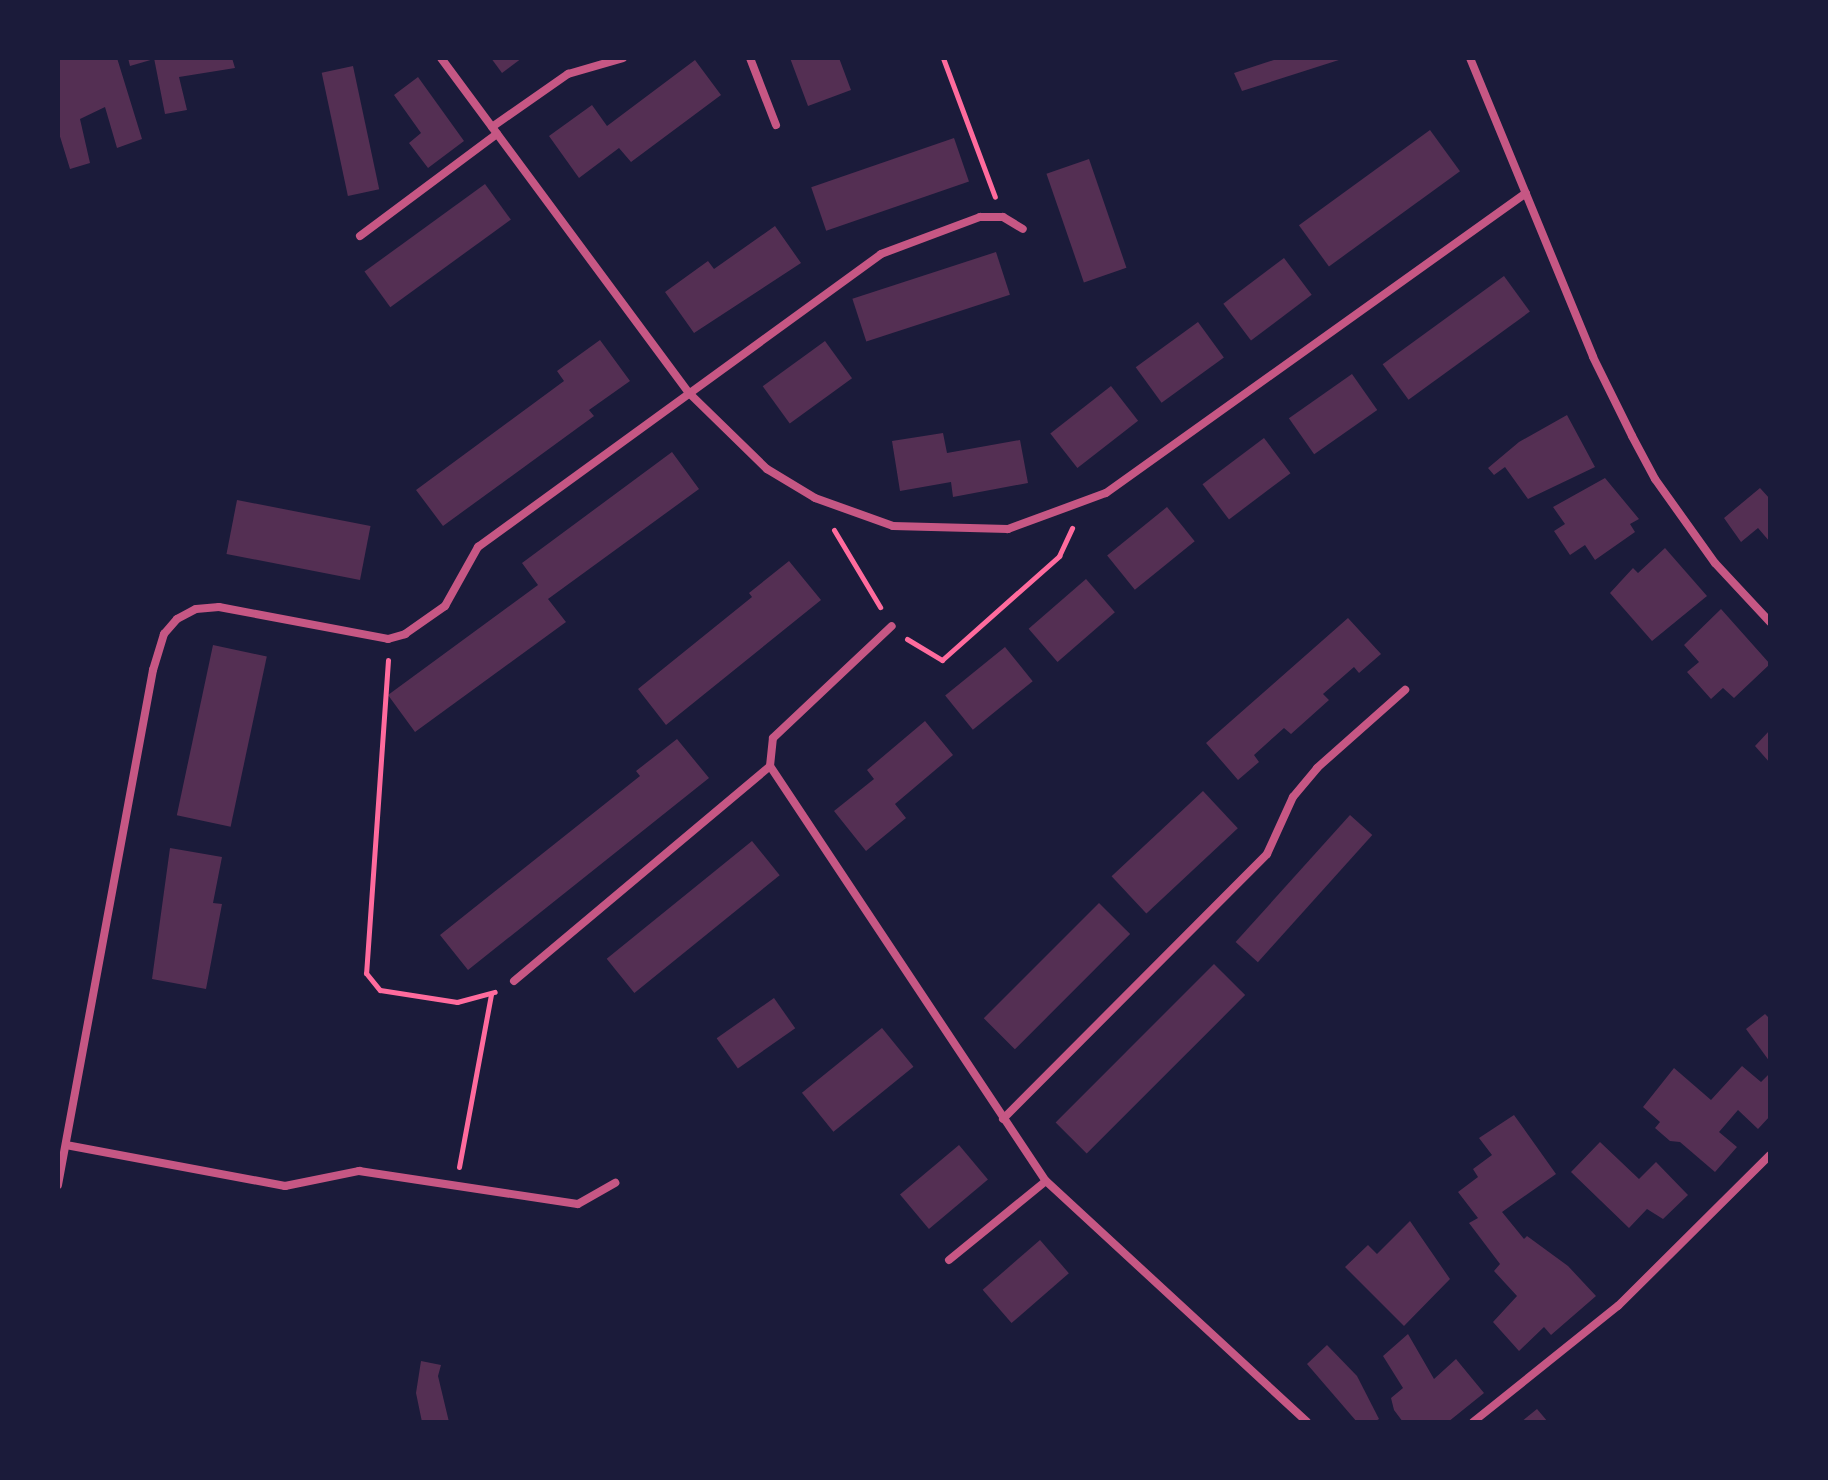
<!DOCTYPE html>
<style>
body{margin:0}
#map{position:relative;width:1828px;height:1480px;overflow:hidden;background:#1b1b3a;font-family:Arial,sans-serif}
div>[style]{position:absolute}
.building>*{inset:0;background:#542f53;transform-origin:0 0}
.path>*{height:5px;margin:-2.5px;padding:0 2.5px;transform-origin:2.5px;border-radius:2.5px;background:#ff6b9d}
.minor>*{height:8px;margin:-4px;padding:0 4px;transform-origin:4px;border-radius:4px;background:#c65784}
span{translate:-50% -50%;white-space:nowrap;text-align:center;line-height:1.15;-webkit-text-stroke:8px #1b1b3a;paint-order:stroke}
.frame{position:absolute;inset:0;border:60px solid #1b1b3a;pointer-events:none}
</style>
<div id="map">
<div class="building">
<div style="clip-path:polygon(58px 58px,117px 58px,142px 139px,117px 148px,105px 107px,80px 119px,90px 163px,70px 169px,58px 130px)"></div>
<div style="clip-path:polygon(128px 58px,154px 58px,154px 59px,130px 66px)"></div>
<div style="clip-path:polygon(154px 58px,232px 58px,235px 68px,179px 77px,187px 110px,165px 114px)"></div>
<div style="clip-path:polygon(491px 58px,522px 58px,502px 73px)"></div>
<div style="clip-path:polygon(790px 58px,839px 58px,851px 90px,808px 106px)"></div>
<div style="clip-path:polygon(1280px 58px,1342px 58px,1342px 59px,1242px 91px,1234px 73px)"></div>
<div style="clip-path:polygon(695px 60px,721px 95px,631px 162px,619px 148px,579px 178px,549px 136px,592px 105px,607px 126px)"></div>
<div style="left:353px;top:66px;width:126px;height:32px;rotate:78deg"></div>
<div style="clip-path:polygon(418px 77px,464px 141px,428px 168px,409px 143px,421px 133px,394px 95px)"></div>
<div style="left:1430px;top:130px;width:51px;height:162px;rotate:54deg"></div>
<div style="left:954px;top:138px;width:46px;height:151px;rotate:71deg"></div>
<div style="left:1089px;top:159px;width:115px;height:45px;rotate:71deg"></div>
<div style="left:485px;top:184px;width:44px;height:149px;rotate:54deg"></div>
<div style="clip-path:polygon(775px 226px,801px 263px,694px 333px,665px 292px,708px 261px,714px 269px)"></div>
<div style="left:996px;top:252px;width:45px;height:151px;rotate:72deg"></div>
<div style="left:1284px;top:258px;width:46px;height:76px;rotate:53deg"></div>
<div style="left:1504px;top:276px;width:44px;height:150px;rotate:54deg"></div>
<div style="left:1198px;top:322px;width:44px;height:77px;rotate:54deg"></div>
<div style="clip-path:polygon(600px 340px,630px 381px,589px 410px,594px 416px,443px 526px,416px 490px,564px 381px,557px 371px)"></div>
<div style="left:825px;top:341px;width:46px;height:77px;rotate:54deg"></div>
<div style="left:1352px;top:374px;width:44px;height:77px;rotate:55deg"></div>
<div style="left:1111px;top:386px;width:44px;height:77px;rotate:52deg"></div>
<div style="clip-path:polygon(1567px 415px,1595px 467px,1528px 499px,1505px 467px,1494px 475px,1488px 468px,1519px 442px)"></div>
<div style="clip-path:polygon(943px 433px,947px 453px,1020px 440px,1028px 483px,953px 497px,951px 482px,900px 491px,892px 441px)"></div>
<div style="left:1264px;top:438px;width:44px;height:77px;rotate:53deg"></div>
<div style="clip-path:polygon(672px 452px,699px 489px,548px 599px,566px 622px,415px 732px,388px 695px,538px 585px,522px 563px)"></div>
<div style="clip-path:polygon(1605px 478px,1639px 519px,1630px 524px,1635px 532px,1595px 560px,1585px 545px,1570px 555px,1554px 531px,1565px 524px,1553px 507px)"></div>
<div style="clip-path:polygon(1760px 488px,1770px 499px,1770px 542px,1758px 528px,1741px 542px,1724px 518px)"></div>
<div style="left:237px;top:500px;width:136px;height:55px;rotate:11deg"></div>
<div style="left:1167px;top:507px;width:44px;height:77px;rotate:51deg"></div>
<div style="clip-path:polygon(1665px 548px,1707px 596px,1652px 641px,1610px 593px,1633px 568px,1638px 573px)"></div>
<div style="clip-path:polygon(789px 561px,821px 600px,666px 725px,638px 689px,752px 597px,749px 593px)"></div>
<div style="left:1086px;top:579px;width:44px;height:76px;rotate:49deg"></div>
<div style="clip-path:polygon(1721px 609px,1770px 664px,1734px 698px,1723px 688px,1711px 699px,1687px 672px,1699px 662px,1684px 645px)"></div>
<div style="clip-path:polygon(1348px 618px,1381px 654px,1359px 673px,1354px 667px,1323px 694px,1329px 700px,1291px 734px,1284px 728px,1254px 755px,1259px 762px,1238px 780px,1206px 743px)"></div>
<div style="left:213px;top:645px;width:55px;height:174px;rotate:12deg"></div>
<div style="left:1005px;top:647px;width:44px;height:77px;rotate:51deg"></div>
<div style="clip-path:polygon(925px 721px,953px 755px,895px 804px,906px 818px,866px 851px,834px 811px,874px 779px,867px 770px)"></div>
<div style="clip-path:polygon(1770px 730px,1770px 763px,1755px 746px)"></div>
<div style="clip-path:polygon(677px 739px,709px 778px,468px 970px,440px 935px,640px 776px,636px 771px)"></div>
<div style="left:1203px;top:791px;width:51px;height:125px;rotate:47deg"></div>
<div style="left:1350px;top:815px;width:30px;height:171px;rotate:42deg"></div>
<div style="left:752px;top:841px;width:44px;height:187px;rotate:51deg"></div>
<div style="clip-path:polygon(170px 848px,222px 857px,213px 903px,222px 904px,206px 989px,152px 979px)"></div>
<div style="left:1099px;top:903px;width:44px;height:163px;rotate:45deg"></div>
<div style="left:1214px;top:964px;width:44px;height:224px;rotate:45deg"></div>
<div style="left:774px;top:998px;width:37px;height:70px;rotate:55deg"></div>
<div style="clip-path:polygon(1765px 1014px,1770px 1019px,1770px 1062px,1746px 1029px)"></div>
<div style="left:882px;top:1028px;width:50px;height:103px;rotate:51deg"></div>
<div style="clip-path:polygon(1742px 1066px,1761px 1082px,1770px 1073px,1770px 1116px,1758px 1129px,1738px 1110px,1719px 1132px,1737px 1147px,1715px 1172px,1680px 1142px,1670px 1141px,1655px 1128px,1660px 1122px,1643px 1107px,1674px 1068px,1711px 1100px)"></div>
<div style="clip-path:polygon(1514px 1115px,1556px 1174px,1502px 1212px,1524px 1239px,1527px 1236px,1568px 1266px,1596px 1296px,1551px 1335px,1544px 1327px,1519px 1351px,1493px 1322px,1517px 1296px,1494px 1271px,1500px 1264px,1469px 1223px,1478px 1218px,1458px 1192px,1478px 1177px,1473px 1169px,1492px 1155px,1479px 1138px)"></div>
<div style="clip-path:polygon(1600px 1142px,1639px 1179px,1656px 1162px,1688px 1195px,1663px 1219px,1647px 1209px,1629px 1228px,1571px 1172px)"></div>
<div style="left:959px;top:1145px;width:45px;height:77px;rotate:50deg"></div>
<div style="clip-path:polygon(1410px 1221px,1450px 1279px,1404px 1326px,1345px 1267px,1368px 1245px,1377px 1254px)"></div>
<div style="left:1040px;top:1240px;width:44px;height:76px;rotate:49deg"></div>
<div style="clip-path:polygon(1408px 1334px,1434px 1379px,1456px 1359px,1484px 1393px,1448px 1422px,1403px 1422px,1394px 1410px,1391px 1398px,1403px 1388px,1383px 1356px)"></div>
<div style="clip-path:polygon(1327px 1345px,1357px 1376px,1379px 1419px,1374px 1422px,1357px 1422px,1307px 1364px)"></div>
<div style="clip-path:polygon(421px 1361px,441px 1365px,438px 1376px,449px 1422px,422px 1422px,416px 1393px)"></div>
<div style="clip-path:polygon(1537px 1409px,1548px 1422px,1521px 1422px)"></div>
</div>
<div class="path">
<div style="left:943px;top:58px;width:148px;rotate:69.5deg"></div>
<div style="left:834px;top:530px;width:90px;rotate:59.1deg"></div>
<div style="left:907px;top:639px;width:41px;rotate:31deg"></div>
<div style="left:942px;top:660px;width:157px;rotate:-41.6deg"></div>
<div style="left:1059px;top:556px;width:31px;rotate:-65deg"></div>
<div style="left:388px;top:660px;width:314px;rotate:94deg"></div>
<div style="left:366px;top:973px;width:22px;rotate:51deg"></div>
<div style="left:380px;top:990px;width:78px;rotate:8.9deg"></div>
<div style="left:457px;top:1002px;width:39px;rotate:-15deg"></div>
<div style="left:459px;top:1167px;width:176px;rotate:-79.5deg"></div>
</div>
<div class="minor">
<div style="left:441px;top:58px;width:417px;rotate:53.5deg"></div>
<div style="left:689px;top:393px;width:109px;rotate:44.3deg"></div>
<div style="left:767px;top:469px;width:56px;rotate:31.1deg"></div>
<div style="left:815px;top:498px;width:83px;rotate:19.7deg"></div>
<div style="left:893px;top:526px;width:115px;rotate:1.5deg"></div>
<div style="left:1008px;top:529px;width:104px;rotate:-20.2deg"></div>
<div style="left:1106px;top:493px;width:516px;rotate:-35.54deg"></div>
<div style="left:750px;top:58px;width:72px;rotate:68.8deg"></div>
<div style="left:1470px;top:58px;width:323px;rotate:67.6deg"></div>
<div style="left:1593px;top:357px;width:88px;rotate:63.7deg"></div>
<div style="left:1632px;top:436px;width:49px;rotate:61.9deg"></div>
<div style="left:1655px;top:479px;width:103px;rotate:54.5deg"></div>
<div style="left:1715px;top:563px;width:81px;rotate:47deg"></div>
<div style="left:492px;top:127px;width:93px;rotate:-34.9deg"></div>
<div style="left:568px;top:74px;width:57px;rotate:-16.2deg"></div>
<div style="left:360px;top:236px;width:171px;rotate:-36.7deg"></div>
<div style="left:770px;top:766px;width:498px;rotate:56.4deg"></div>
<div style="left:1046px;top:1181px;width:355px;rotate:42.7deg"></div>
<div style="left:514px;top:981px;width:334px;rotate:-40deg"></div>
<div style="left:770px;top:766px;width:28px;rotate:-84deg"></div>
<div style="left:773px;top:738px;width:163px;rotate:-43.3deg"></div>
<div style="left:1003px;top:1119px;width:374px;rotate:-45.1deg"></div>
<div style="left:1267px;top:854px;width:63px;rotate:-65.5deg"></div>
<div style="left:1293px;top:797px;width:38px;rotate:-50deg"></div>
<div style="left:1317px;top:768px;width:118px;rotate:-41.6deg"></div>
<div style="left:66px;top:1145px;width:223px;rotate:10.6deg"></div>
<div style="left:285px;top:1186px;width:76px;rotate:-11.5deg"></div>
<div style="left:359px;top:1171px;width:221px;rotate:8.6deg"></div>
<div style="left:578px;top:1204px;width:43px;rotate:-29.6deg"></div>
<div style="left:58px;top:1185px;width:524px;rotate:-79.55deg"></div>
<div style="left:153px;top:670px;width:38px;rotate:-73deg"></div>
<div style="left:164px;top:634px;width:20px;rotate:-49deg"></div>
<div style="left:177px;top:619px;width:21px;rotate:-28deg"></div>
<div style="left:196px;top:609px;width:23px;rotate:-5deg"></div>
<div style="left:219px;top:607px;width:172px;rotate:10.7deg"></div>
<div style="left:388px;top:639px;width:18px;rotate:-16deg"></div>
<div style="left:405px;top:634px;width:49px;rotate:-35deg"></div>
<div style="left:445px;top:606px;width:68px;rotate:-60.8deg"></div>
<div style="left:478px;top:547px;width:498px;rotate:-36deg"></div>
<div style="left:881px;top:254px;width:106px;rotate:-20.5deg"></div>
<div style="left:980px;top:217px;width:23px"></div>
<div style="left:1003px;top:217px;width:23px;rotate:31deg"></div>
<div style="left:949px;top:1260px;width:125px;rotate:-39.2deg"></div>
<div style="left:1473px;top:1422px;width:186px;rotate:-38.7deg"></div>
<div style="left:1618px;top:1306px;width:214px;rotate:-44.8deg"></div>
</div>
<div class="frame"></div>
</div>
